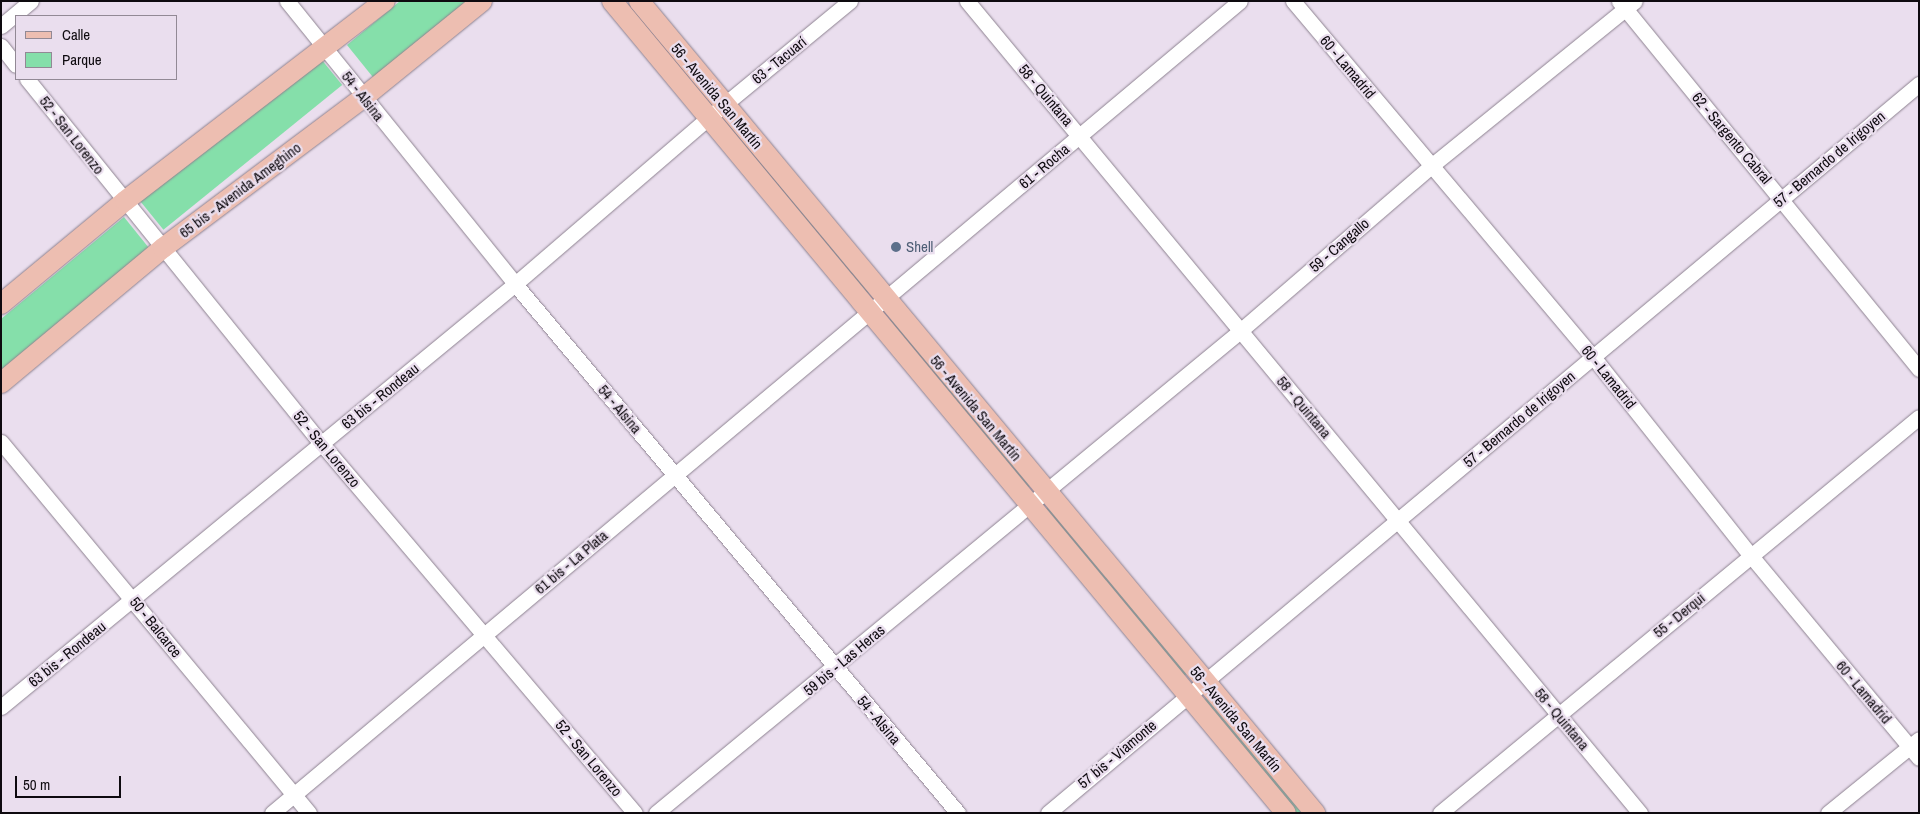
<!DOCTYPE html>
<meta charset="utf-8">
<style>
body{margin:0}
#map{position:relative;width:1920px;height:814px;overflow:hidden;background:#eadeee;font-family:"Archivo Narrow",sans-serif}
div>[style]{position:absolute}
.green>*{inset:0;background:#85dfaa;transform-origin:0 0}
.roads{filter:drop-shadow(0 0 1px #8d8290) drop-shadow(0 0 1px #8d8290)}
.minor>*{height:15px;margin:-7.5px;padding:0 7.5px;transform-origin:7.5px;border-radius:7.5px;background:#fff}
.major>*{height:20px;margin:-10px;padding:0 10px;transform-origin:10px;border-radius:10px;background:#edbeb1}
.dots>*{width:14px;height:14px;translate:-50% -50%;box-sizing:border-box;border:2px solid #eadeee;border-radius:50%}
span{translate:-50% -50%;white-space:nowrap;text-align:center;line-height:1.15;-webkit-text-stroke:4.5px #eadeee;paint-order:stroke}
.street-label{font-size:15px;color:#0e0a0f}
.service-label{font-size:15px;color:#4e5e75}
.left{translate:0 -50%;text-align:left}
.frame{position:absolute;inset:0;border:2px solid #0e0a0f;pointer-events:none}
.legend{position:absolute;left:15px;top:15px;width:162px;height:65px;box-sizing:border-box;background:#eadeee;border:1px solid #928995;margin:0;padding:6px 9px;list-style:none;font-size:15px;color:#0e0a0f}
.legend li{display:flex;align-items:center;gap:10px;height:25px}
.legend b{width:25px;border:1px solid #928995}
.scale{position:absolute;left:15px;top:776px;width:106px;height:22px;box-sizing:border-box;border:2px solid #0e0a0f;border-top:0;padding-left:6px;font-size:15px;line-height:18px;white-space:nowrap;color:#0e0a0f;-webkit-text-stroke:4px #eadeee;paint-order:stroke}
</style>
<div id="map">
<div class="green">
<div style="clip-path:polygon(400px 1px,472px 1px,376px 81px,347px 45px)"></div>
<div style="left:317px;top:54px;width:40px;height:230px;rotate:51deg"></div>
<div style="clip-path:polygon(730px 126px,871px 291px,866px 295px,726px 129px)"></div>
<div style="clip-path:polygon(124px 217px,149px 248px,1px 371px,1px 319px)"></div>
<div style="left:893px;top:317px;width:217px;height:6px;rotate:51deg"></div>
<div style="left:1048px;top:507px;width:217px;height:6px;rotate:50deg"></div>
<div style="left:1206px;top:698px;width:150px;height:6px;rotate:50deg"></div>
</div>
<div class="roads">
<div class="minor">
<div style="left:287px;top:1px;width:363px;rotate:51.1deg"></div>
<div style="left:515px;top:284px;width:690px;rotate:50.06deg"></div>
<div style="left:967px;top:1px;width:1055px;rotate:50.35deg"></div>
<div style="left:1293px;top:1px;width:467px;rotate:49.9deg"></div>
<div style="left:1594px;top:358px;width:254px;rotate:51.6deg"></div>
<div style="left:1752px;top:557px;width:261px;rotate:50.3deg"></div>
<div style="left:1619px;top:1px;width:475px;rotate:50.8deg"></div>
<div style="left:1px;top:26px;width:39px;rotate:-40deg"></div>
<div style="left:1px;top:46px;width:24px;rotate:52deg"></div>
<div style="left:27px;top:79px;width:468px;rotate:51.1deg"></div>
<div style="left:321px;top:443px;width:485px;rotate:49.7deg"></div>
<div style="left:1px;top:442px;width:482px;rotate:50.3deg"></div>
<div style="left:1px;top:707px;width:666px;rotate:-39.45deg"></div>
<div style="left:515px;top:284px;width:255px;rotate:-40.7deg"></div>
<div style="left:708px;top:118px;width:184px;rotate:-39.5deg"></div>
<div style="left:272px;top:813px;width:1263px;rotate:-39.99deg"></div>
<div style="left:656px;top:813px;width:757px;rotate:-39.53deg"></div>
<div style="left:1240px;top:331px;width:252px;rotate:-40.8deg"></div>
<div style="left:1431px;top:166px;width:262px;rotate:-39deg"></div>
<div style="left:1048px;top:813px;width:1136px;rotate:-39.93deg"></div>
<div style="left:1440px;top:813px;width:621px;rotate:-39.58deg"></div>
<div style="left:1828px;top:813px;width:117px;rotate:-39.1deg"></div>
</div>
<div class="major">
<div style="left:612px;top:1px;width:1055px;rotate:50.31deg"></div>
<div style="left:639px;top:1px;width:1057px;rotate:50.22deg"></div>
<div style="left:1px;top:304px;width:161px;rotate:-39.7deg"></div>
<div style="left:125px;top:201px;width:328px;rotate:-37.6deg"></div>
<div style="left:1px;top:383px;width:211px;rotate:-39.8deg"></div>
<div style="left:163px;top:248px;width:251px;rotate:-36.9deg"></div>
<div style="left:364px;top:97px;width:152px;rotate:-39.1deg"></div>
</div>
</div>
<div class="dots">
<div style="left:896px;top:247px;background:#5c6f8a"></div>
</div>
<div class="street-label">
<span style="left:779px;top:60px;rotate:-39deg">63 - Tacuarí</span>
<span style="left:1348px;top:67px;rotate:50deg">60 - Lamadrid</span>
<span style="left:1046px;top:95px;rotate:50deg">58 - Quintana</span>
<span style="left:363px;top:96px;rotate:52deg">54 - Alsina</span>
<span style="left:717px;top:96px;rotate:50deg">56 - Avenida San Martín</span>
<span style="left:72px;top:135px;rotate:52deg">52 - San Lorenzo</span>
<span style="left:1732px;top:138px;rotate:50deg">62 - Sargento Cabral</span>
<span style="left:1829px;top:159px;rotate:-40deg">57 - Bernardo de Irigoyen</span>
<span style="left:1044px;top:166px;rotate:-40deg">61 - Rocha</span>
<span style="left:240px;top:190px;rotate:-37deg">65 bis - Avenida Ameghino</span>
<span style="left:1339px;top:245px;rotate:-41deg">59 - Cangallo</span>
<span style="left:1609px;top:377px;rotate:51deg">60 - Lamadrid</span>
<span style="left:380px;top:396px;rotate:-39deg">63 bis - Rondeau</span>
<span style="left:1304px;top:407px;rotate:50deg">58 - Quintana</span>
<span style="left:976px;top:408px;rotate:50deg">56 - Avenida San Martín</span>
<span style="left:620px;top:409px;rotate:50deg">54 - Alsina</span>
<span style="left:1519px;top:419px;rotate:-40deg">57 - Bernardo de Irigoyen</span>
<span style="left:327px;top:449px;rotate:50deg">52 - San Lorenzo</span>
<span style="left:571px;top:562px;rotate:-40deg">61 bis - La Plata</span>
<span style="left:1679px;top:615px;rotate:-39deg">55 - Derqui</span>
<span style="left:156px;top:627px;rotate:51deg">50 - Balcarce</span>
<span style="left:67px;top:654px;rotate:-39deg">63 bis - Rondeau</span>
<span style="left:844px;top:660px;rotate:-40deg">59 bis - Las Heras</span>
<span style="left:1864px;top:692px;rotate:50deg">60 - Lamadrid</span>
<span style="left:1236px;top:719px;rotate:50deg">56 - Avenida San Martín</span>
<span style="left:1562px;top:719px;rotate:50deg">58 - Quintana</span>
<span style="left:879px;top:720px;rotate:50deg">54 - Alsina</span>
<span style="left:1117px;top:754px;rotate:-40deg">57 bis - Viamonte</span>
<span style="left:589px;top:758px;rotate:50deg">52 - San Lorenzo</span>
</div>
<div class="service-label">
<span class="left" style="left:906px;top:247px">Shell</span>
</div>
<div class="frame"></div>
<ul class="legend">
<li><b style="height:6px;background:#edbeb1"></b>Calle</li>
<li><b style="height:14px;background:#85dfaa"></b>Parque</li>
</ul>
<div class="scale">50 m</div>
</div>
